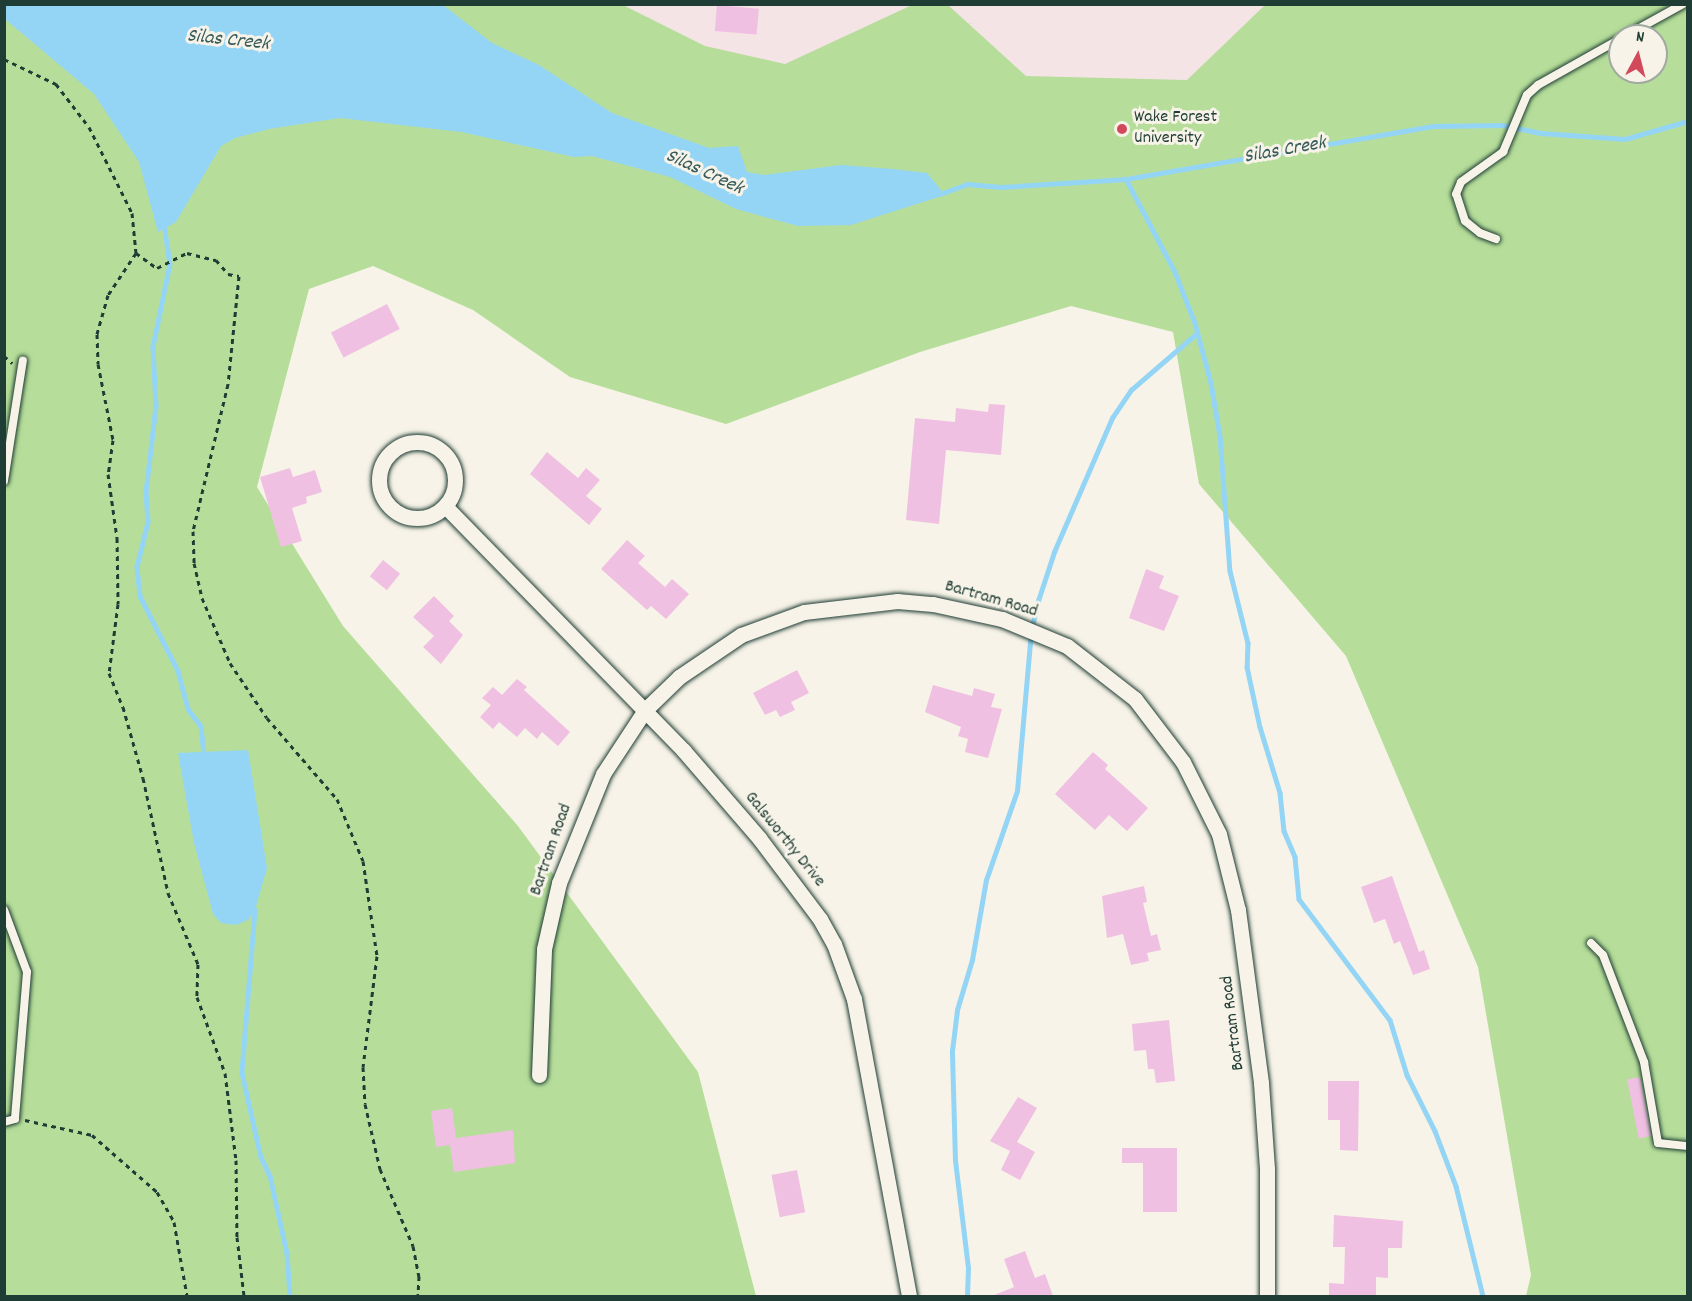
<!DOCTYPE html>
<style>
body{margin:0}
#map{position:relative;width:1692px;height:1301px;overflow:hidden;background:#f7f3e8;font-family:Dekko,sans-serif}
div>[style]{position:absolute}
.built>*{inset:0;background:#f5e4e6}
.green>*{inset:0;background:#b6de9a}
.water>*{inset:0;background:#94d5f6}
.stream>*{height:4.5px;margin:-2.25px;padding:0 2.25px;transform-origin:2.25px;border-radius:2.25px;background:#94d5f6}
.building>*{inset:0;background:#f0c0e2;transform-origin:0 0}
.path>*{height:3px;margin-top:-1.5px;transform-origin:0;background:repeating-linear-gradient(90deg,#1f3d34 0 4.5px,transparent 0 9px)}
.roads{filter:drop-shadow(0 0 2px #1f3d34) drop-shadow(0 0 2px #1f3d34)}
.service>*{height:8px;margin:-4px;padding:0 4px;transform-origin:4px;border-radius:4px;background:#f7f3e8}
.minor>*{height:15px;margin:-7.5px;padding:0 7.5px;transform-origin:7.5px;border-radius:7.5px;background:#f7f3e8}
.minor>.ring{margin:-7.5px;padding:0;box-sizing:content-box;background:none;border:15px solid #f7f3e8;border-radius:50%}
.dots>*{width:16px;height:16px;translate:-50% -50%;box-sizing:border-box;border:3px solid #f7f3e8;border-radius:50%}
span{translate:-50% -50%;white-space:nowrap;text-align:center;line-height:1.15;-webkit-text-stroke:6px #f7f3e8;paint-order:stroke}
.poi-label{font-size:18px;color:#1f3d34}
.left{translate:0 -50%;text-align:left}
.street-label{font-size:18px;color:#1f3d34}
.water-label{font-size:20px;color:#365b5b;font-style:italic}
.frame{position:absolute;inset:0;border:6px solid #1f3d34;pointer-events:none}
.north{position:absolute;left:1608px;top:24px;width:60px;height:60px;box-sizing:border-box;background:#f7f3e8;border:2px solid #a1aaa0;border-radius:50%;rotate:7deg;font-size:16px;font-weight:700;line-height:24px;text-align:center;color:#1f3d34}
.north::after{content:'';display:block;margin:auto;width:21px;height:27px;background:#d1495b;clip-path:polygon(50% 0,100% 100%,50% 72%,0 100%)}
</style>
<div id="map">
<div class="built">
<div style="clip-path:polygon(531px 5px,1660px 5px,1343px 214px)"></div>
</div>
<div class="green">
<div style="clip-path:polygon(evenodd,5px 5px,623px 5px,705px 46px,785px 64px,912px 5px,948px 5px,1026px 76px,1187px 80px,1265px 5px,1687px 5px,1687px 1296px,1526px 1296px,1531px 1275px,1478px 967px,1346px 656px,1199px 484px,1173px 332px,1071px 306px,920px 352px,726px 424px,570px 377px,473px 310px,373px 266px,309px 289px,257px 487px,343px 626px,518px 826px,698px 1072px,756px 1296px,5px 1296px,5px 5px,1620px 36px,1656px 36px,1656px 72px,1620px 72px,1620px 36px)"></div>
</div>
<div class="water">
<div style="clip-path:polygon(5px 4px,443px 5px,492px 43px,539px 65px,612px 113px,709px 148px,738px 146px,747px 172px,764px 175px,841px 165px,893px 169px,927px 173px,945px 195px,851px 225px,798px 226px,736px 209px,670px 177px,592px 156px,574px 157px,461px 132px,340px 118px,269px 129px,235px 138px,221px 146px,176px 222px,158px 232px,139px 162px,94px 94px,5px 19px)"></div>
<div style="clip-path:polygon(248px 750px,267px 868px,255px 910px,248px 920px,236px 925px,221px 923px,213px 914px,194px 843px,178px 753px)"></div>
</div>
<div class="stream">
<div style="left:1126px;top:179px;width:105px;rotate:62.2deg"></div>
<div style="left:1175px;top:272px;width:55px;rotate:68.6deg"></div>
<div style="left:1195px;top:323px;width:62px;rotate:75.1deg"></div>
<div style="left:1211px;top:383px;width:54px;rotate:80.4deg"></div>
<div style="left:1220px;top:436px;width:135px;rotate:85.8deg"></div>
<div style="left:1230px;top:571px;width:74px;rotate:76deg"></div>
<div style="left:1248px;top:643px;width:24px;rotate:92deg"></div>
<div style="left:1247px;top:667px;width:61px;rotate:77.8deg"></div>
<div style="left:1260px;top:727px;width:69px;rotate:73.1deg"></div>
<div style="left:1280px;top:793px;width:38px;rotate:84deg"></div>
<div style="left:1284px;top:831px;width:28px;rotate:67deg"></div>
<div style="left:1295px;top:857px;width:42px;rotate:84.6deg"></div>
<div style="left:1299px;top:899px;width:151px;rotate:53.1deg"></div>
<div style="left:1390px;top:1020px;width:58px;rotate:72.8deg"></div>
<div style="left:1407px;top:1075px;width:63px;rotate:63.4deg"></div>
<div style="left:1435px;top:1131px;width:59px;rotate:69.1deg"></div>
<div style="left:1456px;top:1186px;width:113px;rotate:76.2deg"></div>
<div style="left:940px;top:194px;width:29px;rotate:-20deg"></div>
<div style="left:967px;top:184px;width:34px;rotate:5deg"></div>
<div style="left:1001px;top:187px;width:125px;rotate:-3.7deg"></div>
<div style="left:1126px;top:179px;width:311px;rotate:-9.8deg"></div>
<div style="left:1432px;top:126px;width:71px;rotate:-0.8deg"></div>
<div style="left:1503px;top:125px;width:39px;rotate:12deg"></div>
<div style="left:1541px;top:133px;width:84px;rotate:4.1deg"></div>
<div style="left:1625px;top:139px;width:66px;rotate:-15.9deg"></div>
<div style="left:164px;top:224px;width:40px;rotate:81.5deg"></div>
<div style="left:170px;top:264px;width:85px;rotate:101.6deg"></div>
<div style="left:153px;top:347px;width:59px;rotate:87.1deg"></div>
<div style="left:156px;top:406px;width:87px;rotate:96.6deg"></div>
<div style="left:146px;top:492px;width:30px;rotate:86deg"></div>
<div style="left:148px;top:522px;width:46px;rotate:103.7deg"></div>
<div style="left:137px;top:567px;width:29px;rotate:84deg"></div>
<div style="left:140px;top:596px;width:84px;rotate:63.1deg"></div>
<div style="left:178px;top:671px;width:39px;rotate:75deg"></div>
<div style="left:188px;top:709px;width:21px;rotate:53deg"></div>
<div style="left:201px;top:726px;width:30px;rotate:84deg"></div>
<div style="left:252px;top:906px;width:5px;rotate:53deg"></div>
<div style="left:255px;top:910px;width:164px;rotate:94.6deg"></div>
<div style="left:242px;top:1073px;width:86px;rotate:77.3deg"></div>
<div style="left:261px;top:1157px;width:21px;rotate:65deg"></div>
<div style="left:270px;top:1176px;width:79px;rotate:77.6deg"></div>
<div style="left:287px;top:1253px;width:43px;rotate:86deg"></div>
<div style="left:967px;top:1296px;width:28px;rotate:-88deg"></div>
<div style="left:968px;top:1268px;width:108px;rotate:-96.9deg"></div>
<div style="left:955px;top:1161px;width:110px;rotate:-91.6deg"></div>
<div style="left:952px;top:1051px;width:41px;rotate:-83deg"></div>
<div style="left:957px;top:1010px;width:52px;rotate:-73.3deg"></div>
<div style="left:972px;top:960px;width:81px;rotate:-80.1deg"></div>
<div style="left:986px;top:880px;width:94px;rotate:-70.8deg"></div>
<div style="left:1017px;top:791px;width:161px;rotate:-85deg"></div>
<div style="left:1031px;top:631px;width:31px;rotate:-77deg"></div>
<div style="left:1038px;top:601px;width:52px;rotate:-71.9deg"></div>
<div style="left:1054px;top:552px;width:146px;rotate:-66.6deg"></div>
<div style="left:1112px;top:418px;width:34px;rotate:-56deg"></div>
<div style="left:1131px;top:390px;width:87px;rotate:-40.8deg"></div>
</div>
<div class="building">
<div style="left:717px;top:5px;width:42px;height:26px;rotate:5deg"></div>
<div style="left:387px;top:304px;width:28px;height:63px;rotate:63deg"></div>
<div style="clip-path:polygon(989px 404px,1005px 405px,1001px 455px,946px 450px,939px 524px,906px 520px,915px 418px,955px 422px,956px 408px,988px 412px)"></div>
<div style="clip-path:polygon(547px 452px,578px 478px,586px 468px,600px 480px,586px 496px,602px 509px,589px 525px,530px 474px)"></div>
<div style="clip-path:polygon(290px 468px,293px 477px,315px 470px,322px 492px,306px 497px,307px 503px,292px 508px,302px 541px,281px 547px,260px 477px)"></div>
<div style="clip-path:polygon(627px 540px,645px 556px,638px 563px,665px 587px,672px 579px,689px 594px,666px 619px,651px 606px,647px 610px,601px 569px)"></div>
<div style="left:383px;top:560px;width:22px;height:21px;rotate:39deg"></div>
<div style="clip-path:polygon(1146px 569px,1164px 576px,1159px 588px,1179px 596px,1164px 631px,1129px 618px)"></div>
<div style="clip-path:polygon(434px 596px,454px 616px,449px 621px,463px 635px,441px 664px,423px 647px,434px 636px,413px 617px)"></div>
<div style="clip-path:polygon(797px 670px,809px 693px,791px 702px,795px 710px,780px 717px,776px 710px,765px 715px,753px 693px)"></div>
<div style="clip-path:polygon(517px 679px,527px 687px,524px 690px,570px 732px,558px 746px,542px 732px,537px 739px,525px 728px,517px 737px,499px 722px,493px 729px,480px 717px,491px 705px,482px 698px,493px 687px,502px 695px)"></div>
<div style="clip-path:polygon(933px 685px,972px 696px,974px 688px,995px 694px,991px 707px,1002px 709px,988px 758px,965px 752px,968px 739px,958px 736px,961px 727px,925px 712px)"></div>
<div style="clip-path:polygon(1093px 752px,1108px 765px,1105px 769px,1148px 808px,1127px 831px,1109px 815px,1095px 830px,1055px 794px)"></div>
<div style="clip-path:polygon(1392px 876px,1419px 952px,1424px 950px,1430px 969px,1413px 975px,1400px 941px,1394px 944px,1385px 919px,1374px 923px,1361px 887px)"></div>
<div style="clip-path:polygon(1144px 886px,1147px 902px,1143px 903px,1151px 936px,1157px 934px,1161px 950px,1147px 953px,1149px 961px,1131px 965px,1123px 934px,1107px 938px,1102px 896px)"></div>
<div style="clip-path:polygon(1169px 1020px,1175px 1081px,1156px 1083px,1154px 1069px,1148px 1069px,1146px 1050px,1134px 1051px,1132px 1024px)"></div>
<div style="left:1640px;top:1077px;width:60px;height:13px;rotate:79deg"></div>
<div style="clip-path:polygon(1328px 1081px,1359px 1081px,1358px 1151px,1340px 1150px,1340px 1120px,1328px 1120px)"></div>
<div style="clip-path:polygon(1018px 1097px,1037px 1108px,1017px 1142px,1035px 1152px,1020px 1180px,1001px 1170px,1010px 1151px,990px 1141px)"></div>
<div style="clip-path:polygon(452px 1108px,456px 1138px,513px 1130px,515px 1163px,454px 1172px,450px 1145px,436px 1147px,431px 1111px)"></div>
<div style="clip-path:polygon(1122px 1148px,1177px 1148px,1177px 1212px,1143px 1212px,1143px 1163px,1122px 1163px)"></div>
<div style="left:797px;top:1170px;width:43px;height:26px;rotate:79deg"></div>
<div style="clip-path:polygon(1334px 1215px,1403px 1221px,1402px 1248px,1388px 1248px,1388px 1278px,1376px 1277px,1376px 1296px,1329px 1296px,1329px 1283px,1344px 1284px,1345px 1247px,1333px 1247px)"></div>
<div style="clip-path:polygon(1025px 1251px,1035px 1278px,1045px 1274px,1053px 1296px,992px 1296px,1014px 1287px,1004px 1259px)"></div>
</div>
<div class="path">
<div style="left:4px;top:59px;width:58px;rotate:25.7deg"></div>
<div style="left:56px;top:84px;width:54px;rotate:52.5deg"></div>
<div style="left:89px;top:127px;width:96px;rotate:63.4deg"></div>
<div style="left:132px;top:213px;width:40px;rotate:84.3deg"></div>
<div style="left:136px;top:253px;width:26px;rotate:36deg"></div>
<div style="left:157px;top:268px;width:34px;rotate:-27deg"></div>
<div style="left:187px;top:253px;width:30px;rotate:14deg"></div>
<div style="left:216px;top:260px;width:18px;rotate:49deg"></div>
<div style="left:228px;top:274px;width:11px;rotate:10deg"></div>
<div style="left:239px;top:276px;width:109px;rotate:95.8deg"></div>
<div style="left:228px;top:384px;width:151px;rotate:103.4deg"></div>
<div style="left:193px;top:531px;width:32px;rotate:88deg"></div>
<div style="left:194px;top:563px;width:36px;rotate:77deg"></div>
<div style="left:202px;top:598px;width:71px;rotate:66.7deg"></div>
<div style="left:230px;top:663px;width:66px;rotate:56.1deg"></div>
<div style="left:267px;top:718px;width:107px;rotate:49.2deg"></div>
<div style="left:337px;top:799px;width:67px;rotate:67.2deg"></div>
<div style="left:363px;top:861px;width:96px;rotate:81.6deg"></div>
<div style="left:377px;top:956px;width:112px;rotate:97.2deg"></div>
<div style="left:363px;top:1067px;width:37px;rotate:87deg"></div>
<div style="left:365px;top:1104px;width:67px;rotate:77deg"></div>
<div style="left:380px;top:1169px;width:84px;rotate:66.8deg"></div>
<div style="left:413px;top:1246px;width:31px;rotate:79deg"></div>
<div style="left:419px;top:1276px;width:20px;rotate:93deg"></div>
<div style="left:136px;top:253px;width:50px;rotate:123.7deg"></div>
<div style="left:108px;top:295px;width:41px;rotate:105.8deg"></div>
<div style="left:97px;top:334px;width:30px;rotate:88deg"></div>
<div style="left:98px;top:364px;width:77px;rotate:78.8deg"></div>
<div style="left:113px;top:440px;width:34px;rotate:98deg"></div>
<div style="left:108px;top:474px;width:65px;rotate:82deg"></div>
<div style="left:117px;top:538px;width:66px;rotate:89.1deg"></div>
<div style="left:118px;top:604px;width:70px;rotate:97.4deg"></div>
<div style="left:109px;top:673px;width:37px;rotate:68deg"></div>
<div style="left:123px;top:707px;width:74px;rotate:74.3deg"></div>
<div style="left:143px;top:778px;width:118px;rotate:77.7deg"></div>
<div style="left:168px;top:893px;width:77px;rotate:67.1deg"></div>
<div style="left:198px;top:964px;width:33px;rotate:92deg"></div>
<div style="left:197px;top:997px;width:81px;rotate:69.8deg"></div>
<div style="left:225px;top:1073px;width:88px;rotate:82.8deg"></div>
<div style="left:236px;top:1160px;width:77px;rotate:89.3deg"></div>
<div style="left:237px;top:1237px;width:59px;rotate:83.2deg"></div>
<div style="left:4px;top:356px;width:11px;rotate:41deg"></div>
<div style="left:25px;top:1120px;width:69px;rotate:12.6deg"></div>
<div style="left:92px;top:1135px;width:86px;rotate:41.2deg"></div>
<div style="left:157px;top:1192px;width:34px;rotate:60deg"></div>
<div style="left:174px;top:1222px;width:75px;rotate:80deg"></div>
</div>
<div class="roads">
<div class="service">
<div style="left:1625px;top:36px;width:66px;rotate:-28.9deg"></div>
<div style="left:1496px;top:239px;width:17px;rotate:-159deg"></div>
<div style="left:1480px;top:233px;width:19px;rotate:-141deg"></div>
<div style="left:1465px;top:221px;width:28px;rotate:-108deg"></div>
<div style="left:1456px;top:194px;width:13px;rotate:-67deg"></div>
<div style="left:1461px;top:182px;width:52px;rotate:-35.5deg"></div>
<div style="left:1503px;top:152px;width:62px;rotate:-67.2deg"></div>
<div style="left:1527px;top:95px;width:15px;rotate:-42deg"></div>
<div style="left:1538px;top:85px;width:94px;rotate:-29.3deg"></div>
<div style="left:4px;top:481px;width:122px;rotate:-81.1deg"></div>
<div style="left:4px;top:910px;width:66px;rotate:69.6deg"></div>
<div style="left:27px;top:972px;width:147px;rotate:94.7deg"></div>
<div style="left:15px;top:1119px;width:11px;rotate:165deg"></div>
<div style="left:1591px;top:943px;width:17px;rotate:45deg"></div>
<div style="left:1603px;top:955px;width:115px;rotate:69deg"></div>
<div style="left:1644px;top:1062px;width:82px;rotate:80.2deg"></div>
<div style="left:1658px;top:1143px;width:30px;rotate:6deg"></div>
</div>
<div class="minor">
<div class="ring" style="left:379px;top:442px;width:61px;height:61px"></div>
<div style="left:445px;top:506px;width:342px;rotate:45.7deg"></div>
<div style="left:684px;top:751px;width:115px;rotate:49.2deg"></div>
<div style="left:759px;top:838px;width:101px;rotate:53deg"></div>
<div style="left:820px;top:919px;width:29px;rotate:61deg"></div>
<div style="left:834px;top:944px;width:59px;rotate:70deg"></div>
<div style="left:854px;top:999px;width:302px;rotate:79.5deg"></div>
<div style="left:539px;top:1075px;width:126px;rotate:-87.7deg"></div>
<div style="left:544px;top:949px;width:68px;rotate:-77.2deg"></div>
<div style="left:559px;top:883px;width:118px;rotate:-68deg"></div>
<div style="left:603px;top:774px;width:77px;rotate:-56.7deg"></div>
<div style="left:645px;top:710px;width:47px;rotate:-44.1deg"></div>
<div style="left:679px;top:677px;width:75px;rotate:-34.1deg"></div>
<div style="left:741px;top:635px;width:67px;rotate:-20.1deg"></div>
<div style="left:804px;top:612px;width:94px;rotate:-6.7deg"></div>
<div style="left:897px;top:601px;width:36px;rotate:5deg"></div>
<div style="left:933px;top:604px;width:71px;rotate:12.3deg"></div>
<div style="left:1002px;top:619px;width:70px;rotate:22.6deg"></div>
<div style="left:1067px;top:646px;width:86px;rotate:37.9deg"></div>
<div style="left:1135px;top:699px;width:79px;rotate:52.7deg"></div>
<div style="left:1183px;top:762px;width:80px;rotate:63.4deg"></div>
<div style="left:1219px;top:834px;width:78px;rotate:76deg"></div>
<div style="left:1238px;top:910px;width:175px;rotate:82.4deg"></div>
<div style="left:1261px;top:1083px;width:86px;rotate:86deg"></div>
<div style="left:1267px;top:1169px;width:127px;rotate:90deg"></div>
</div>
</div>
<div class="dots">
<div style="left:1122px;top:129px;background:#d1495b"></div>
</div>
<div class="poi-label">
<span class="left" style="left:1134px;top:129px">Wake Forest<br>University</span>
</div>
<div class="street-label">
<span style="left:991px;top:600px;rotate:16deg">Bartram Road</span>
<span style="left:784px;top:840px;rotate:51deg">Galsworthy Drive</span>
<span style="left:552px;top:850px;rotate:-71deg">Bartram Road</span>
<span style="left:1234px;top:1023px;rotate:-97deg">Bartram Road</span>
</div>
<div class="water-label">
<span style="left:228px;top:41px;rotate:6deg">Silas Creek</span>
<span style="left:1285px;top:151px;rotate:-10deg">Silas Creek</span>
<span style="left:704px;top:173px;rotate:25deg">Silas Creek</span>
</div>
<div class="frame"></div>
<div class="north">N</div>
</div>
